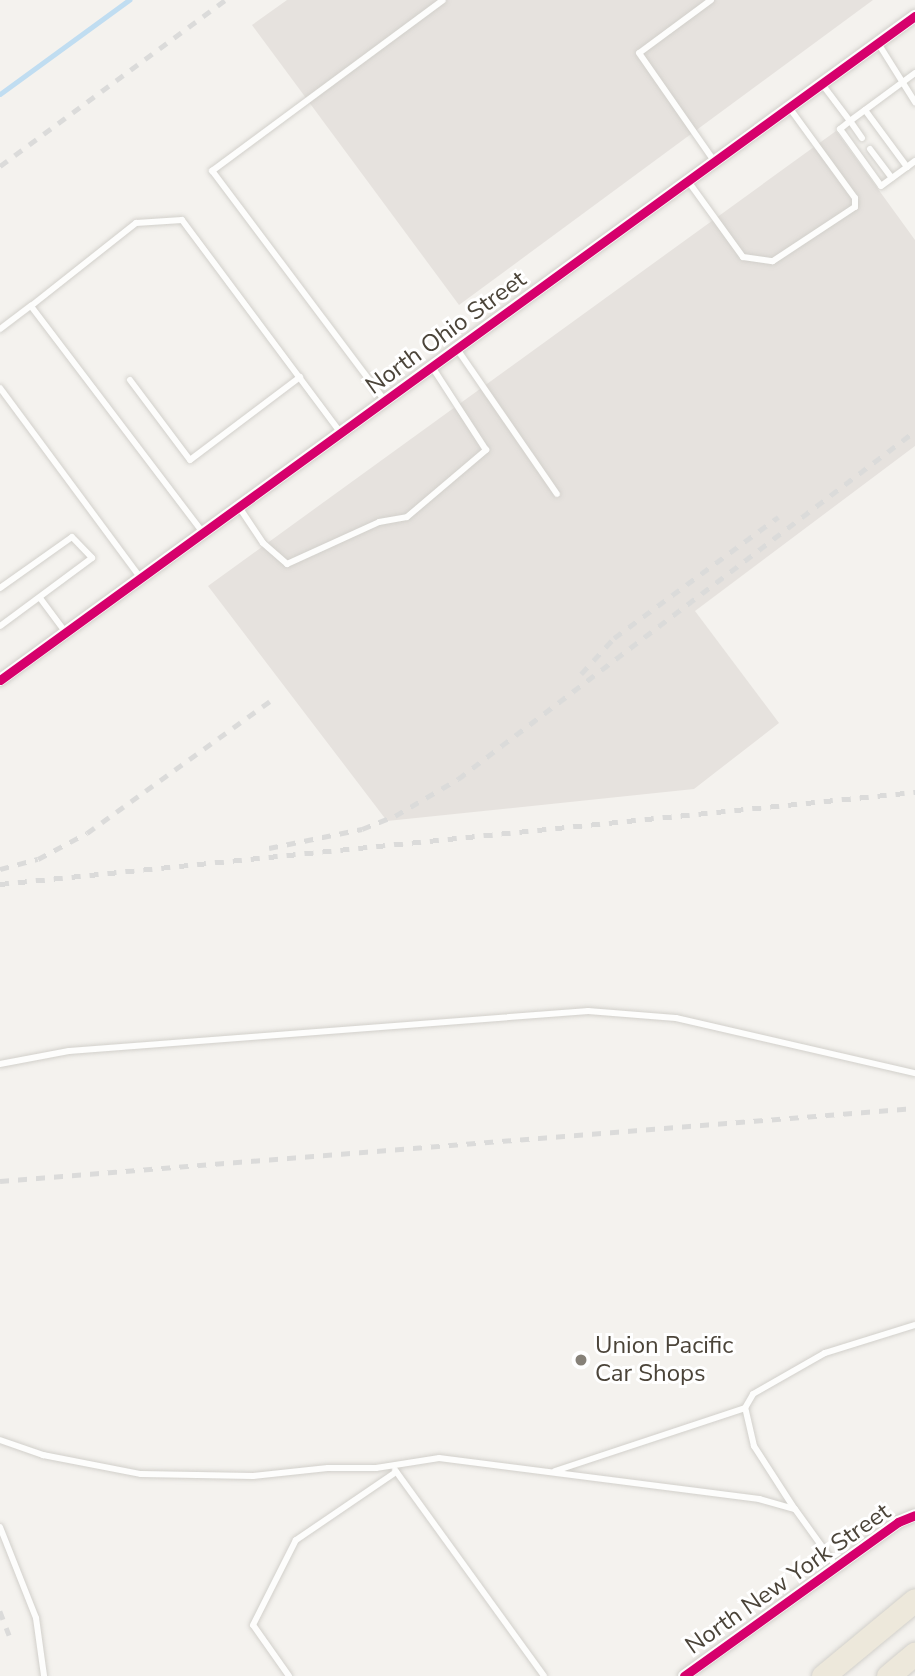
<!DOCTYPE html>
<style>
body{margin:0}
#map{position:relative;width:915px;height:1676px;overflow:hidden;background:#f4f2ee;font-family:"Nunito Sans",sans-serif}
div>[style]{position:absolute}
.industrial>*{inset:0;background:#e6e2de}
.stream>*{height:4.5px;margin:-2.25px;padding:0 2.25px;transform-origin:2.25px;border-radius:2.25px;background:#c0ddf1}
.roads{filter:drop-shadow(0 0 2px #d2d0cb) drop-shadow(0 0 2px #d2d0cb)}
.service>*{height:6px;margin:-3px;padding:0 3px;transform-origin:3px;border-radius:3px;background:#fdfdfc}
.minor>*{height:12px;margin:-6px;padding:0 6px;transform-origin:6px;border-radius:6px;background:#fdfdfc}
.motorway>*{height:23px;margin:-11.5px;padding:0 11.5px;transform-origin:11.5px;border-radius:11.5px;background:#ede8db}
.rail>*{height:4.5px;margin-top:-2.25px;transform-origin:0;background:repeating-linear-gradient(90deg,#dbdbda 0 9px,transparent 0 18px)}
.cycleway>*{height:9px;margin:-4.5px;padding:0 4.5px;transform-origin:4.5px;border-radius:4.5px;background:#d6006c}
.dots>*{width:19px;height:19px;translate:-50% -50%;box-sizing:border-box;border:4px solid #fff;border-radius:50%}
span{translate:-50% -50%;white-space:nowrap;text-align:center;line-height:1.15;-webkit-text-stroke:6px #fff;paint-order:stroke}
.street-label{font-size:24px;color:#4b4439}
.poi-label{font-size:24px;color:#4b4439}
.left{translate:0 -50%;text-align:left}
</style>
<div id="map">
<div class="industrial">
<div style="clip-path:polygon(287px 0,873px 0,459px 305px,252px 25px)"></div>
<div style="clip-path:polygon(836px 131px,915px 240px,915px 446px,695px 611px,779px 723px,694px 789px,387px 821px,208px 586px)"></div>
</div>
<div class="stream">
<div style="left:0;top:94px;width:160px;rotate:-36.1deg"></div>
</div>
<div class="roads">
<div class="service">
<div style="left:711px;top:0;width:89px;rotate:143.6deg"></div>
<div style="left:639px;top:53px;width:131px;rotate:55.2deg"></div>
<div style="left:878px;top:43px;width:70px;rotate:57.9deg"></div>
<div style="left:822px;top:84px;width:46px;rotate:52.9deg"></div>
<div style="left:850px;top:121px;width:81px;rotate:-36.4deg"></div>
<div style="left:865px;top:110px;width:71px;rotate:53.6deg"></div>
<div style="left:907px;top:167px;width:10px;rotate:-37deg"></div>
<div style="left:862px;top:138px;width:21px;rotate:-125deg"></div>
<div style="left:850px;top:121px;width:13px;rotate:141deg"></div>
<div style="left:840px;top:129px;width:70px;rotate:54.3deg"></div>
<div style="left:881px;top:186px;width:32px;rotate:-36deg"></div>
<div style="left:870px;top:149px;width:36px;rotate:53deg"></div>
<div style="left:688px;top:181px;width:94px;rotate:54.1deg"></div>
<div style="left:743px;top:257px;width:30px;rotate:8deg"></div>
<div style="left:773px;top:261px;width:98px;rotate:-33.4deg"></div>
<div style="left:855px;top:207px;width:9px;rotate:-90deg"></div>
<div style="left:855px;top:198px;width:112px;rotate:-126deg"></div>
<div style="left:0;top:329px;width:39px;rotate:-37deg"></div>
<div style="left:457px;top:349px;width:176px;rotate:55.4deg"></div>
<div style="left:130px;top:380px;width:100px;rotate:53.1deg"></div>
<div style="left:190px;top:460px;width:138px;rotate:-37deg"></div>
<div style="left:0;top:388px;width:235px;rotate:53.5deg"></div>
<div style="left:385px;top:401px;width:288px;rotate:-126.9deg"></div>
<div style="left:212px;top:171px;width:287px;rotate:-36.5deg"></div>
<div style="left:239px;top:507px;width:43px;rotate:56.3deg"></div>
<div style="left:263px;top:543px;width:32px;rotate:41deg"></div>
<div style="left:287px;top:564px;width:101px;rotate:-24.5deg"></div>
<div style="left:379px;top:522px;width:28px;rotate:-10deg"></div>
<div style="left:407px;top:517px;width:104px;rotate:-40.3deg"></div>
<div style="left:486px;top:450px;width:99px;rotate:-123deg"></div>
<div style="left:204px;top:534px;width:286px;rotate:-127.2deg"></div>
<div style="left:31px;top:306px;width:134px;rotate:-38.3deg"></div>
<div style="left:136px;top:223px;width:46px;rotate:-3.7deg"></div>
<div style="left:182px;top:220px;width:266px;rotate:53.3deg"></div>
<div style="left:0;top:588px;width:88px;rotate:-35.3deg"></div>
<div style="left:72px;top:537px;width:29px;rotate:46deg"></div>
<div style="left:92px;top:558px;width:114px;rotate:143.5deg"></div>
<div style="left:40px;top:598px;width:44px;rotate:53.4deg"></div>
<div style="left:0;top:1064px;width:70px;rotate:-10.7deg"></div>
<div style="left:69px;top:1051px;width:521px;rotate:-4.41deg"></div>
<div style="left:588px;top:1011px;width:88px;rotate:4.5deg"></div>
<div style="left:676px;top:1018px;width:245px;rotate:13deg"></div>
<div style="left:0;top:1440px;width:46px;rotate:19.2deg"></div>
<div style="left:43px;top:1455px;width:100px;rotate:11deg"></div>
<div style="left:141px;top:1474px;width:112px;rotate:1deg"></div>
<div style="left:253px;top:1476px;width:75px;rotate:-6.1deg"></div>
<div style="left:328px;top:1468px;width:48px"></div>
<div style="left:376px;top:1468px;width:64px;rotate:-9deg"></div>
<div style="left:439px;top:1458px;width:323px;rotate:7.3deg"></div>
<div style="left:759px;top:1499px;width:37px;rotate:16deg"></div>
<div style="left:795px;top:1509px;width:70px;rotate:54.3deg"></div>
<div style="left:395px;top:1470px;width:254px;rotate:54.1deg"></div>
<div style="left:555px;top:1471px;width:200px;rotate:-18.3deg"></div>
<div style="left:794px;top:1508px;width:74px;rotate:-122.8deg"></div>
<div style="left:754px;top:1446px;width:39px;rotate:-103deg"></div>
<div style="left:745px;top:1408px;width:16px;rotate:-60deg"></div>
<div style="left:753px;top:1394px;width:83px;rotate:-29.7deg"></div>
<div style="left:825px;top:1353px;width:94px;rotate:-17.3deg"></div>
<div style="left:0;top:1527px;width:98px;rotate:68.4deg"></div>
<div style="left:36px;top:1618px;width:59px;rotate:82.1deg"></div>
<div style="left:289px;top:1676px;width:62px;rotate:-125.2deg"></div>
<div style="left:253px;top:1625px;width:95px;rotate:-63.2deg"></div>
<div style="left:296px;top:1540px;width:121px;rotate:-34.2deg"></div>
</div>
<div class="minor">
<div style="left:0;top:680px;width:1131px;rotate:-35.97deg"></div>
<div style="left:684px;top:1676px;width:264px;rotate:-35.7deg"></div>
<div style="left:898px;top:1522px;width:18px;rotate:-22deg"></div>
</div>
<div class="motorway">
<div style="left:823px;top:1676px;width:119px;rotate:-39.6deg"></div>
<div style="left:888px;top:1676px;width:35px;rotate:-40deg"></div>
</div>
</div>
<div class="rail">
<div style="left:0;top:166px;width:280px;rotate:-36.4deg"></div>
<div style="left:581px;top:674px;width:49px;rotate:-47.5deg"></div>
<div style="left:614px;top:638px;width:204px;rotate:-36.4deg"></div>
<div style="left:269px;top:848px;width:95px;rotate:-11.5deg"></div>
<div style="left:362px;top:829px;width:35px;rotate:-22deg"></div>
<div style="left:395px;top:816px;width:73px;rotate:-30.4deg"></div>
<div style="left:458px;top:779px;width:574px;rotate:-37.29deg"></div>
<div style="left:0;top:869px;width:39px;rotate:-15deg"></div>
<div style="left:38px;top:859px;width:55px;rotate:-28deg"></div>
<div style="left:87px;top:833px;width:226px;rotate:-35.8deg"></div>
<div style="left:0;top:884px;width:920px;rotate:-5.74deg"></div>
<div style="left:0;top:1181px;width:918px;rotate:-4.56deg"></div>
<div style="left:0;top:1611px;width:26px;rotate:69deg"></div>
</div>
<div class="cycleway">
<div style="left:0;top:680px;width:1131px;rotate:-35.97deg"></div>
<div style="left:684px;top:1676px;width:264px;rotate:-35.7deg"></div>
<div style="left:898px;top:1522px;width:18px;rotate:-22deg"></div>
</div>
<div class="dots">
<div style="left:581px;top:1360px;background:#868178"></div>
</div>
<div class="street-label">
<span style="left:446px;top:333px;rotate:-36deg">North Ohio Street</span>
<span style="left:788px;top:1579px;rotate:-35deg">North New York Street</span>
</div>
<div class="poi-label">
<span class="left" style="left:595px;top:1360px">Union Pacific<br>Car Shops</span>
</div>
</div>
